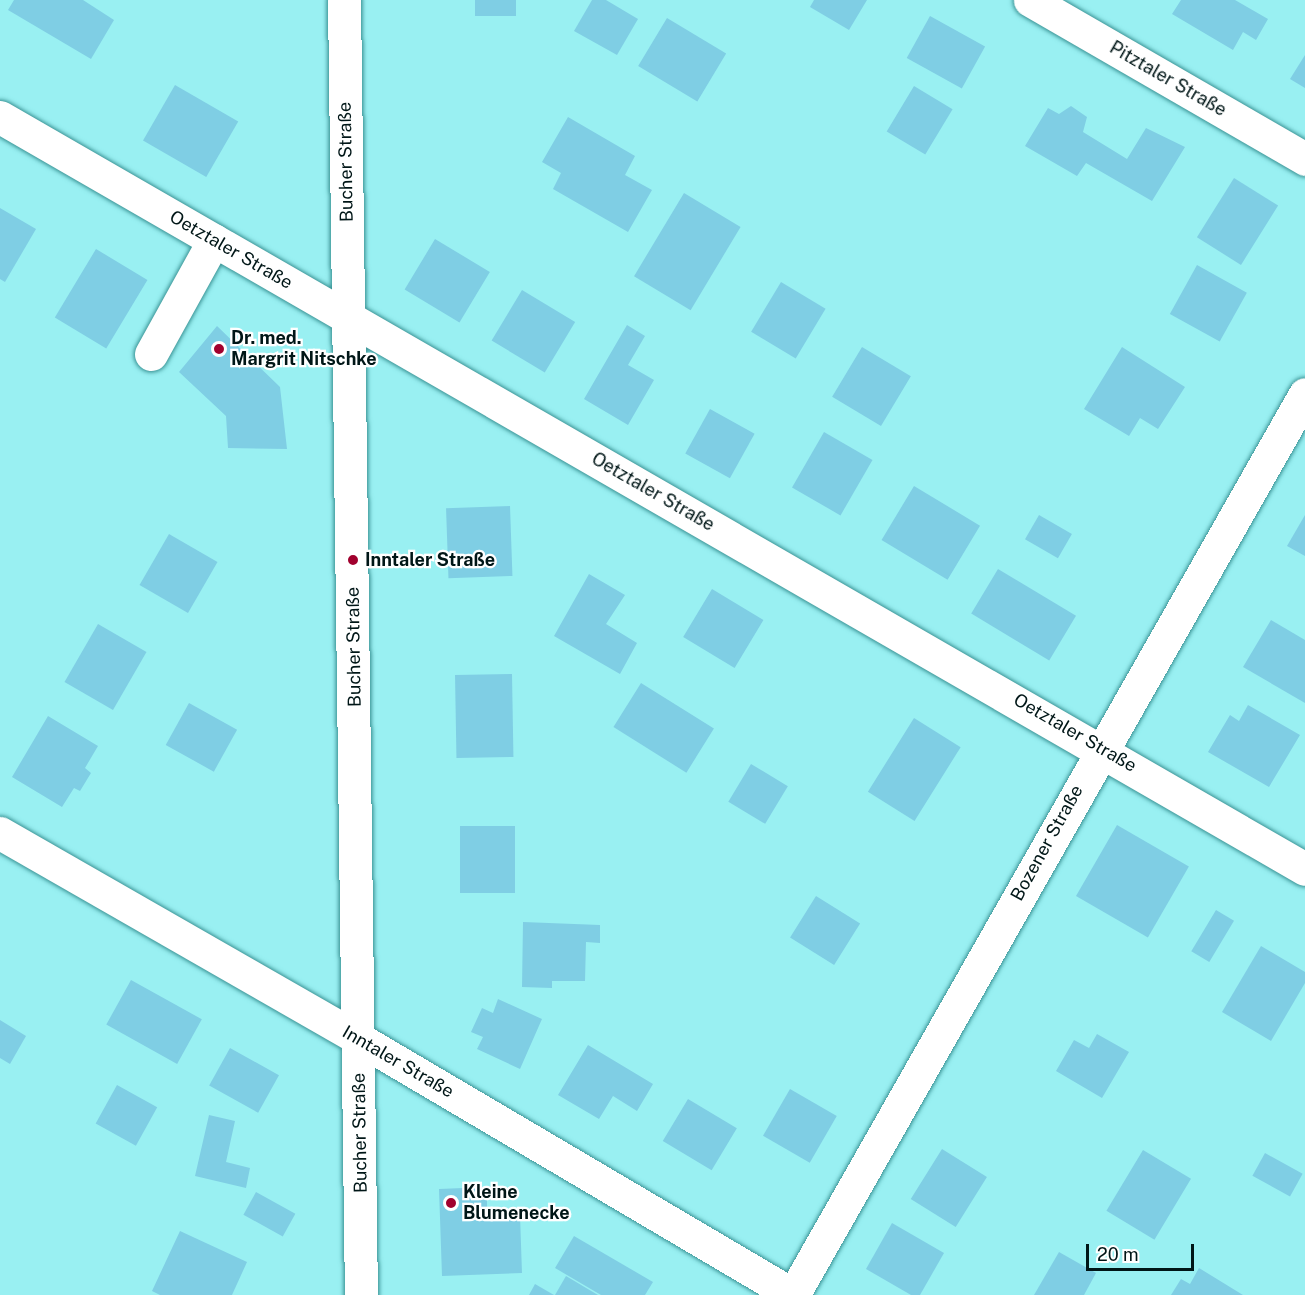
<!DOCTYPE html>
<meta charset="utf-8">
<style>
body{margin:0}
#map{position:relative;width:1305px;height:1295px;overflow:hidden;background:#99f0f2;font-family:"Public Sans",sans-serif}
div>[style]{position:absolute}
.building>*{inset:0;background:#7fcee4;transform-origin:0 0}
.roads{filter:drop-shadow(0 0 2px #3a9395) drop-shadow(0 0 2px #3a9395)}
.minor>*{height:33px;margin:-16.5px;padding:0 16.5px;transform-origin:16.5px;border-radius:16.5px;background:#fff}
.major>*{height:33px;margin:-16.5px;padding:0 16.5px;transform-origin:16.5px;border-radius:16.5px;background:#fff}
.dots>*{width:16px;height:16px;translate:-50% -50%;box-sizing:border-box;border:3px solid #fff;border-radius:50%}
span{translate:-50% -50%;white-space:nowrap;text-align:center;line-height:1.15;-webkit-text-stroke:4.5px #fff;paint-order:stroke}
.street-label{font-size:18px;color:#001617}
.poi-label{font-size:18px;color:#001617;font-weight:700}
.left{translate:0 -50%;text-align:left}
.scale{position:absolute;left:1086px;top:1244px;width:108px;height:27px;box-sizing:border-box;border:3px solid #001617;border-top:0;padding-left:8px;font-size:18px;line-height:21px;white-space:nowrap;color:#001617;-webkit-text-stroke:4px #fff;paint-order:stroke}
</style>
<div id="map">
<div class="building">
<div style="clip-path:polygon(14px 0,83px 0,114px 20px,91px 59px,8px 10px)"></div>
<div style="left:475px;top:0;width:41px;height:16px"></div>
<div style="clip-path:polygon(592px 0,606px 0,638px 19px,617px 55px,574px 31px)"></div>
<div style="clip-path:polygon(814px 0,867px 0,849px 30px,810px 7px)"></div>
<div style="clip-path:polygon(1181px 0,1235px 0,1268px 19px,1256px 40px,1243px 32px,1233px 50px,1172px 14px)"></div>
<div style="left:930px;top:16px;width:63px;height:48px;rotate:29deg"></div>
<div style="left:667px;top:18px;width:69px;height:56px;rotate:31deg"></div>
<div style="clip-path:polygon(1305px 55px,1305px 88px,1290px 79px)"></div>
<div style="left:175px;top:85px;width:73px;height:64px;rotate:30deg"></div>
<div style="left:914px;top:86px;width:45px;height:53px;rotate:31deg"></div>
<div style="clip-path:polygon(1071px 106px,1087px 117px,1083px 132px,1127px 159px,1146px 128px,1185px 147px,1152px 201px,1086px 163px,1077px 176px,1025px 146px,1048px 108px,1059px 114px)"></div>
<div style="clip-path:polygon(568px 117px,635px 156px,625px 175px,652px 190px,628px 232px,553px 189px,561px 173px,542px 162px)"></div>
<div style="left:1234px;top:178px;width:52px;height:70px;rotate:32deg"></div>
<div style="left:684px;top:193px;width:66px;height:97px;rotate:31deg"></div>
<div style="clip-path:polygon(0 208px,36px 229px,5px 282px,0 279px)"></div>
<div style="left:435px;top:239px;width:64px;height:59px;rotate:31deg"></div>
<div style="left:96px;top:249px;width:60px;height:80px;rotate:31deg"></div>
<div style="left:1197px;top:265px;width:57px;height:56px;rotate:29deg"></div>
<div style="left:781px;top:282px;width:52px;height:58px;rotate:31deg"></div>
<div style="left:522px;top:290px;width:62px;height:59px;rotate:31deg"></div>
<div style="clip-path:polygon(627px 325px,645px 336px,628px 365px,654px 380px,628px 425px,584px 399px)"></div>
<div style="clip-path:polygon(217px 326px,280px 387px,287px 449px,228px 448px,226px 416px,179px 372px)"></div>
<div style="left:862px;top:347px;width:57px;height:58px;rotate:31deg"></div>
<div style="clip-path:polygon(1122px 347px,1185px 387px,1158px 429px,1140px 418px,1129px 436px,1084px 409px)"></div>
<div style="left:710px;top:409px;width:51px;height:51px;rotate:29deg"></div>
<div style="left:824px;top:432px;width:56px;height:64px;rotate:30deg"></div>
<div style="left:914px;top:486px;width:77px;height:63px;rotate:31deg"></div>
<div style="left:510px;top:506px;width:70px;height:64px;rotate:88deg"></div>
<div style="left:1039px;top:515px;width:38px;height:28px;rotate:30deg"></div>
<div style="clip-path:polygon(1305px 515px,1305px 556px,1287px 546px)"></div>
<div style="left:169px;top:534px;width:56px;height:59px;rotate:30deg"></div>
<div style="left:998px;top:569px;width:91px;height:52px;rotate:31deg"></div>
<div style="clip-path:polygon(589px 574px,625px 595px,606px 624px,637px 643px,620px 674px,554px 636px)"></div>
<div style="left:712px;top:589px;width:60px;height:56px;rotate:31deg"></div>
<div style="clip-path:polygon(1271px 620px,1305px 640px,1305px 703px,1243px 667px)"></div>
<div style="left:98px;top:624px;width:56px;height:67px;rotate:30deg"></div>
<div style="left:512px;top:674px;width:83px;height:57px;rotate:89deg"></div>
<div style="left:641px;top:683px;width:86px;height:52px;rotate:32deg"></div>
<div style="left:189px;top:703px;width:55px;height:48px;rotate:29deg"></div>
<div style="clip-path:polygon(1248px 705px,1300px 735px,1269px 787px,1208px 752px,1230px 715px,1239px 721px)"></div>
<div style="clip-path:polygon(48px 716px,98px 746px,85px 768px,91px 773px,80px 791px,74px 788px,62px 807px,12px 777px)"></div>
<div style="left:914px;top:718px;width:55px;height:87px;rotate:32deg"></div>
<div style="left:751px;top:764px;width:43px;height:44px;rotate:31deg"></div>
<div style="left:1117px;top:825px;width:83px;height:82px;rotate:30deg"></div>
<div style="left:460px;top:826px;width:55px;height:67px"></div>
<div style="left:816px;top:896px;width:52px;height:49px;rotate:32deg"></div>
<div style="left:1216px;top:910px;width:21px;height:48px;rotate:31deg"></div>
<div style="clip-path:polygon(523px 922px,600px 925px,600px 943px,586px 942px,585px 981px,552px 981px,552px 988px,522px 987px)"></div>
<div style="clip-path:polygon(1261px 946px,1305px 972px,1305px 983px,1271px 1041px,1222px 1012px)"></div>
<div style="left:131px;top:980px;width:81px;height:51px;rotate:29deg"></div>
<div style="clip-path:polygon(498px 999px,542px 1019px,520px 1069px,477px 1049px,483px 1037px,471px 1032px,482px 1008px,493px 1013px)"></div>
<div style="clip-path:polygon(0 1020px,26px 1036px,10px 1064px,0 1058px)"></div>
<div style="clip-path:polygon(1097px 1034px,1129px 1052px,1102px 1098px,1056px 1071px,1074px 1040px,1089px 1048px)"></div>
<div style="clip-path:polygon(588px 1045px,653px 1084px,637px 1111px,613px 1096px,599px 1119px,558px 1095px)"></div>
<div style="left:230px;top:1048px;width:56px;height:43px;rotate:29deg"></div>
<div style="left:117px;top:1085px;width:46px;height:44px;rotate:29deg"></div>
<div style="left:790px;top:1089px;width:54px;height:54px;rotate:30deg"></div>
<div style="left:688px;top:1099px;width:57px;height:49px;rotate:31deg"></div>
<div style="clip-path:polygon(209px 1115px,235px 1121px,226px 1162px,250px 1168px,246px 1188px,195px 1176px)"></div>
<div style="left:942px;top:1149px;width:53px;height:59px;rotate:32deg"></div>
<div style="left:1143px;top:1150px;width:56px;height:71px;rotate:31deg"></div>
<div style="left:1265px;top:1153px;width:43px;height:26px;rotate:29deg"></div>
<div style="clip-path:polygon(487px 1187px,487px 1216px,520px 1215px,522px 1273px,442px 1276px,439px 1189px)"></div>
<div style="left:256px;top:1192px;width:45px;height:26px;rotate:29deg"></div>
<div style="clip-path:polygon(892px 1223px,944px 1253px,920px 1295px,911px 1295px,866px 1269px)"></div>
<div style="clip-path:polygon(180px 1231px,247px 1262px,232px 1295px,160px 1295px,152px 1291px)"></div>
<div style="clip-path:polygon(574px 1236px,653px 1282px,645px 1295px,601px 1295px,555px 1268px)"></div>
<div style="clip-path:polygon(1059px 1252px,1096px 1273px,1084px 1295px,1034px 1295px)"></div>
<div style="clip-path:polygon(1199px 1268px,1243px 1295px,1171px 1295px,1181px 1279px,1190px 1284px)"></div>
<div style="clip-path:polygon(566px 1276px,598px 1295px,555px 1295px)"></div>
<div style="clip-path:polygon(535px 1284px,554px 1295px,529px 1295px)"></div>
</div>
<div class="roads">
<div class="minor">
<div style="left:1030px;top:0;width:318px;rotate:30deg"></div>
<div style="left:0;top:117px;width:1506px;rotate:29.95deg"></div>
<div style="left:151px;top:354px;width:130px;rotate:-61.1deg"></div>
<div style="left:0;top:833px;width:414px;rotate:29.8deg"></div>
<div style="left:359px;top:1039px;width:504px;rotate:30.53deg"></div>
<div style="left:793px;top:1295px;width:1036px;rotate:-60.39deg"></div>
</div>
<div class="major">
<div style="left:344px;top:0;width:1295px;rotate:89.25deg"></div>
</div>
</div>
<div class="dots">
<div style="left:219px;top:349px;background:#a1012e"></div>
<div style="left:353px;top:560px;background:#a1012e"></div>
<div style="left:451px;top:1203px;background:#a1012e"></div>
</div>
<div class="street-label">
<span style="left:1168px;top:79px;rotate:30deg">Pitztaler Straße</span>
<span style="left:346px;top:162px;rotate:-91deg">Bucher Straße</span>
<span style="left:231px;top:250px;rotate:30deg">Oetztaler Straße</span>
<span style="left:653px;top:492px;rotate:30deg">Oetztaler Straße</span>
<span style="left:354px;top:647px;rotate:-91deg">Bucher Straße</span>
<span style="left:1075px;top:733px;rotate:30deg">Oetztaler Straße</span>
<span style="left:1047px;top:843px;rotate:-61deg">Bozener Straße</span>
<span style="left:398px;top:1062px;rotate:30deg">Inntaler Straße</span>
<span style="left:360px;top:1133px;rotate:-91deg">Bucher Straße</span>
</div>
<div class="poi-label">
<span class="left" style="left:231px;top:349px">Dr. med.<br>Margrit Nitschke</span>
<span class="left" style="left:365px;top:560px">Inntaler Straße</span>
<span class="left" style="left:463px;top:1203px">Kleine<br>Blumenecke</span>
</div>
<div class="scale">20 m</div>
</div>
